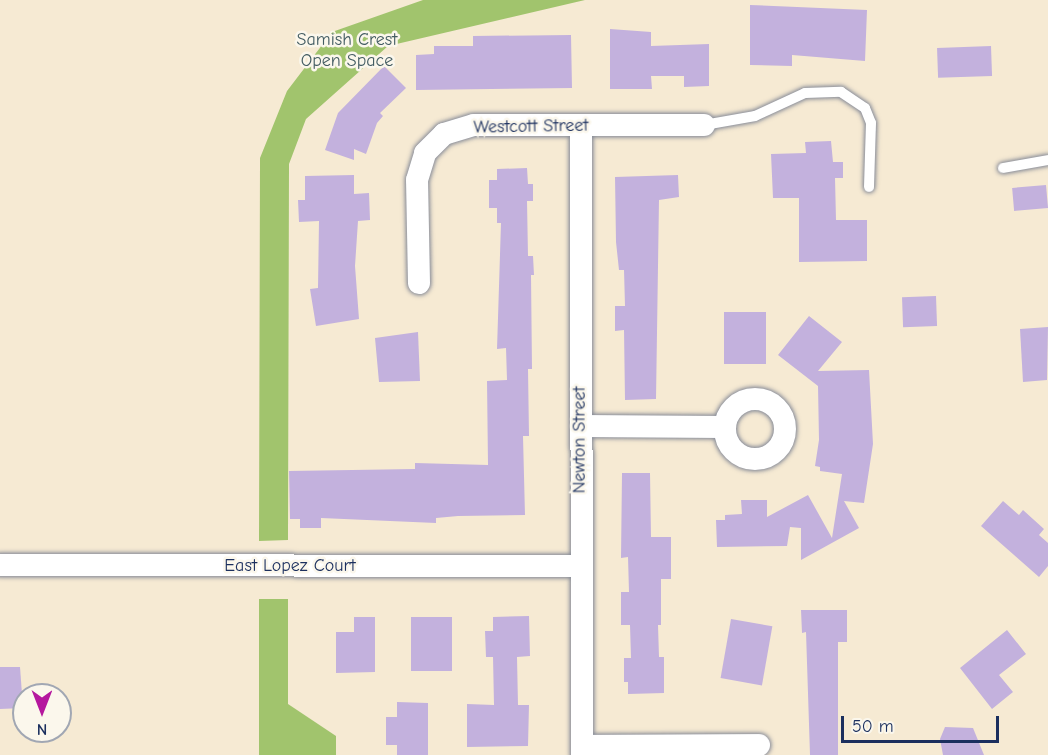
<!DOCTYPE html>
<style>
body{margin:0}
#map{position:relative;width:1048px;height:755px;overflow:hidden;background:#f6ead3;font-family:"Comic Neue",sans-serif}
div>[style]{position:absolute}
.green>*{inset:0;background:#a1c46d}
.building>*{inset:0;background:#c3b1dd;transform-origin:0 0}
.roads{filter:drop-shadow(0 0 2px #888c98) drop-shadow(0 0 2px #888c98)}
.service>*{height:10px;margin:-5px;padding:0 5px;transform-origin:5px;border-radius:5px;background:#fff}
.minor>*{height:22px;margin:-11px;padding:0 11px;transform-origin:11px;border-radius:11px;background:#fff}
.minor>.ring{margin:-11px;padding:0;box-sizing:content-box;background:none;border:22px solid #fff;border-radius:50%}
span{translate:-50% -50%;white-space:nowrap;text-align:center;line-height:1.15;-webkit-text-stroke:5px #fbf7ec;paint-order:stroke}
.park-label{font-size:18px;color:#435c62}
.street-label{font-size:18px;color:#1b2f5e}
.north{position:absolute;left:12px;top:683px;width:60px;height:60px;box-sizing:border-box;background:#fbf7ec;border:2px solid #a1a7b3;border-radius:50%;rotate:180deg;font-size:16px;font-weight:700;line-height:24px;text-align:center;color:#1b2f5e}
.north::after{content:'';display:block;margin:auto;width:21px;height:27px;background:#b5179e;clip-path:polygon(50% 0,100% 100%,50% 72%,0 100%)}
.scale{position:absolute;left:841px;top:716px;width:158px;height:27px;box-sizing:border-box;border:3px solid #1b2f5e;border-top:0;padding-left:8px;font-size:18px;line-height:21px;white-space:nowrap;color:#1b2f5e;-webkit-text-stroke:4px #fbf7ec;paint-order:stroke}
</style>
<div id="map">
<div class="green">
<div style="clip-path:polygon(423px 0,585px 0,388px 46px,306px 119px,289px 164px,288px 540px,259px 541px,260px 158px,287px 91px,332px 32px)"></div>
<div style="clip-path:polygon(259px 599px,288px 599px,288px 704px,336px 736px,336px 755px,259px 755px)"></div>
</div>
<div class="building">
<div style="clip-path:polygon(750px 5px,867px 10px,865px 61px,792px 55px,792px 66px,750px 65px)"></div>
<div style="clip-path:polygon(610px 29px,651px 32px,651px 46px,709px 44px,709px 86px,684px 87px,684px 76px,651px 76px,652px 89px,610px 89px)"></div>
<div style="clip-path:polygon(571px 35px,572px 88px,416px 90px,416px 55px,434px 54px,434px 46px,473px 46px,473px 36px)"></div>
<div style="left:991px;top:46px;width:30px;height:54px;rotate:88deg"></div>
<div style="clip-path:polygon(384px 66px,406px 88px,380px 113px,383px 116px,377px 123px,366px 154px,354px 149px,354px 160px,325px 150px,338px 113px)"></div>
<div style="clip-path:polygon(831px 141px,833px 162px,843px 162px,843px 178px,835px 178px,836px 220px,867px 220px,867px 261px,799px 262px,799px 198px,773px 198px,771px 154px,806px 153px,805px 142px)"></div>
<div style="clip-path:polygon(527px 168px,528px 184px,533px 184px,533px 201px,527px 201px,528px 256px,533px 256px,534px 275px,531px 275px,532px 369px,528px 369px,529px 436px,523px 436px,525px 515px,458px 516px,436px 518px,436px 523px,321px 518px,321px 528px,300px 528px,300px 519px,290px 519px,289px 471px,415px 469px,415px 463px,488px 465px,487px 381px,507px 380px,506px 348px,497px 349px,501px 223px,497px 223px,497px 208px,489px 208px,489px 180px,497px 180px,497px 169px)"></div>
<div style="clip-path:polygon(354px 175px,354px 194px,369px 193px,370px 220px,358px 221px,355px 266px,359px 319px,316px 326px,310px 289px,318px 288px,319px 221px,299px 222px,298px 200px,305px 200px,305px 176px)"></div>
<div style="clip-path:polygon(678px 175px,679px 197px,659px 200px,656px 399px,625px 400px,624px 330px,615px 331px,615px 306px,625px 306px,624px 270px,619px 270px,616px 242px,615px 177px)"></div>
<div style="left:1046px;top:185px;width:23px;height:34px;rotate:85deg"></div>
<div style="left:936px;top:296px;width:30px;height:34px;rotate:88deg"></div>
<div style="left:724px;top:312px;width:42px;height:52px"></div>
<div style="clip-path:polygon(809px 316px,842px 342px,818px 371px,869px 370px,873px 444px,864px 503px,844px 501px,859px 528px,801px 560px,801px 528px,790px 527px,787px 546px,717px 547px,716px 520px,725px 520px,725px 515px,742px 514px,741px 500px,767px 500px,767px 517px,808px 495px,832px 538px,842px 474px,820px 471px,820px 467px,815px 466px,819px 440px,818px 386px,778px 355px)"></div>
<div style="clip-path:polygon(1048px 327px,1047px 380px,1023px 382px,1020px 329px)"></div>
<div style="clip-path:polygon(418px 332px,420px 381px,379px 382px,375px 338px)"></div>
<div style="clip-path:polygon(622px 473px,650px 473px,651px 537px,671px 537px,671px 579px,661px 579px,661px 625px,658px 625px,659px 657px,664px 657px,664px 693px,628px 694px,628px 682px,624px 682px,624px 658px,631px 658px,630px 625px,621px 625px,621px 592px,629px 592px,628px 557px,621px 558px)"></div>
<div style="clip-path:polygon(1003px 501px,1019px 515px,1023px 510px,1044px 529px,1039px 535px,1048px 543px,1048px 566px,1039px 577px,981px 526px)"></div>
<div style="clip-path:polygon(801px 610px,847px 610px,847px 642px,838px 642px,838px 755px,810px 755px,806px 632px,802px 633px)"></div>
<div style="clip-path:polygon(529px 616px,530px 656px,517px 657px,518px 705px,529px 705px,528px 746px,467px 747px,467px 704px,494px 705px,493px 657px,486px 657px,485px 631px,493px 631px,493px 617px)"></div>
<div style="clip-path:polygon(354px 617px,375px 617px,375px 672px,336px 673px,336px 632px,354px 632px)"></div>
<div style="left:411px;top:617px;width:41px;height:54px"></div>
<div style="left:731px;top:619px;width:42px;height:60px;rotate:10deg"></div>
<div style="clip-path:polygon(1007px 630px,1026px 654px,999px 675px,1013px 692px,992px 709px,960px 668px)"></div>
<div style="clip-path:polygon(0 667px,20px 667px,23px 708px,0 709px)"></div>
<div style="clip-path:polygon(397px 702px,428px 703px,428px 755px,397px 755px,397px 745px,386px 745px,386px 717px,397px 717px)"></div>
<div style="clip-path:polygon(945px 727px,973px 728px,984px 755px,943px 755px,940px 739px)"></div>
</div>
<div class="roads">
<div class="service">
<div style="left:704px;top:125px;width:52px;rotate:-10deg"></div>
<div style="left:755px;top:116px;width:55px;rotate:-24.7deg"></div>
<div style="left:805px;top:93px;width:36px;rotate:-2deg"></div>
<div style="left:841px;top:92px;width:29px;rotate:34deg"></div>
<div style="left:865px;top:108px;width:16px;rotate:68deg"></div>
<div style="left:871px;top:123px;width:64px;rotate:91.8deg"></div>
<div style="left:1003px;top:168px;width:46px;rotate:-10.1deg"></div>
</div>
<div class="minor">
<div style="left:581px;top:126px;width:629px;rotate:89.91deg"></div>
<div style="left:419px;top:283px;width:103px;rotate:-91.1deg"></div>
<div style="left:417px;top:180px;width:28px;rotate:-73deg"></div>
<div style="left:425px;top:153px;width:27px;rotate:-45deg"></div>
<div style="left:444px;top:134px;width:31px;rotate:-17deg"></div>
<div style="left:474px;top:125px;width:230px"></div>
<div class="ring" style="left:725px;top:399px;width:38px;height:38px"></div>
<div style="left:581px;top:426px;width:143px;rotate:0.4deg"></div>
<div style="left:0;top:565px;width:579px;rotate:0.1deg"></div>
<div style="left:582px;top:746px;width:177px;rotate:-0.3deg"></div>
</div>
</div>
<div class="park-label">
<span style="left:347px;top:51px">Samish Crest<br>Open Space</span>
</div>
<div class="street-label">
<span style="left:531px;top:127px;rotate:-1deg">Westcott Street</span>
<span style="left:580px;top:440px;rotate:-90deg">Newton Street</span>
<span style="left:290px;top:566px">East Lopez Court</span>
</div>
<div class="north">N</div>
<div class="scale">50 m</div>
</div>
